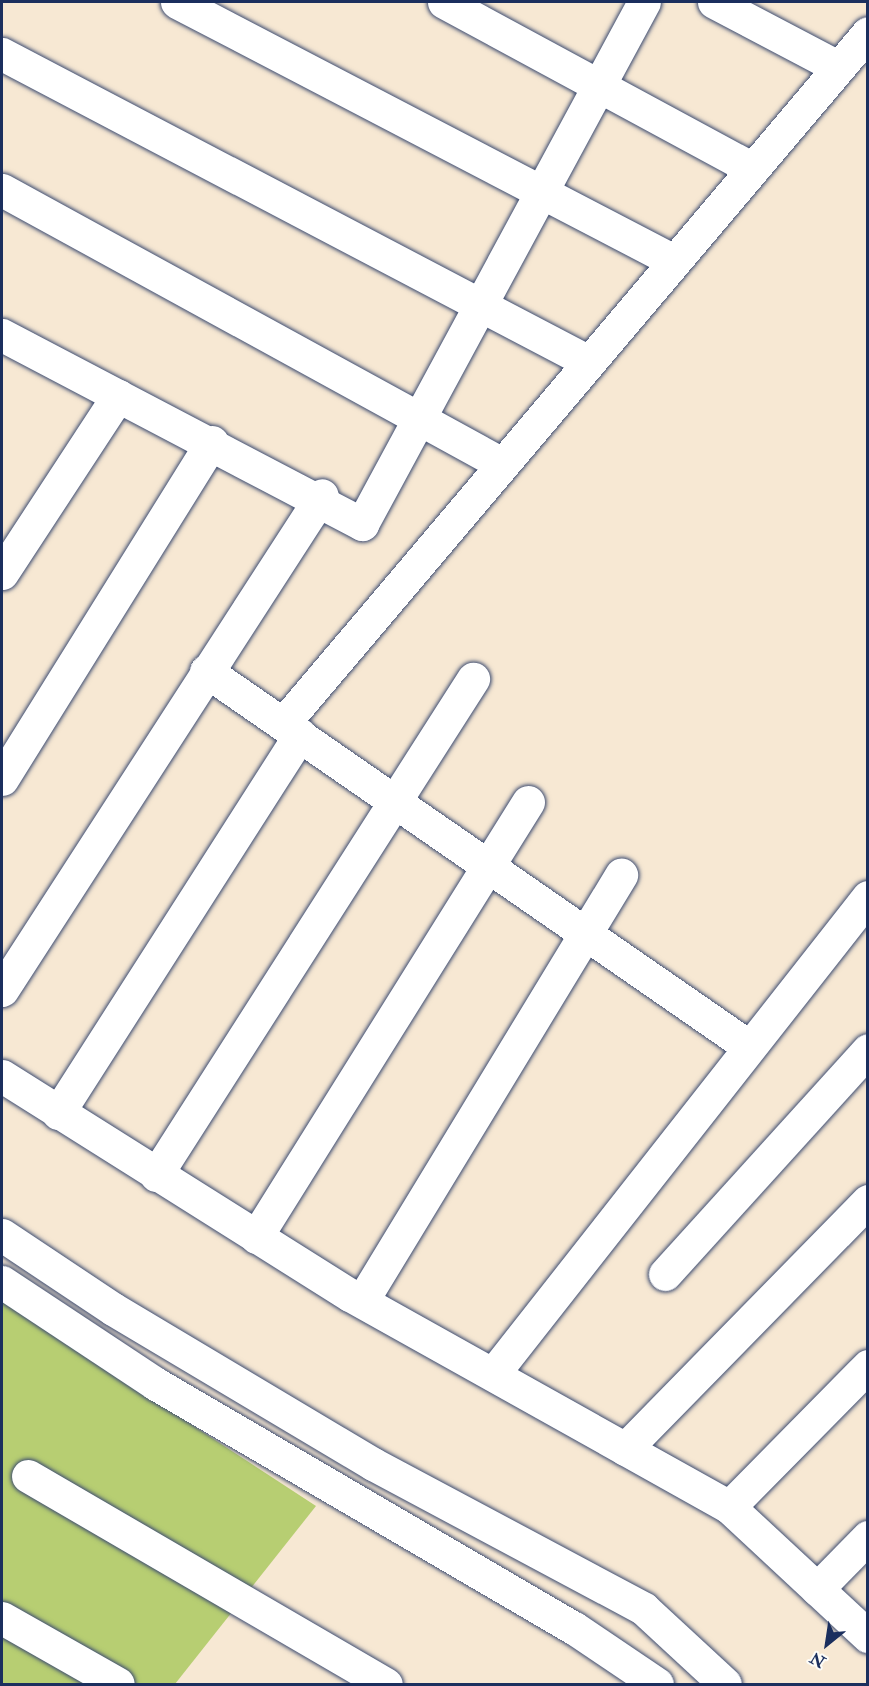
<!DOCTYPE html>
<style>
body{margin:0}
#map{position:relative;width:869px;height:1686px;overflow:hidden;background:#f7e8d3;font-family:"IM FELL Double Pica",serif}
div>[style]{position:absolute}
.green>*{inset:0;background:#b7ce72}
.roads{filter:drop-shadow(0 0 2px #3c4b70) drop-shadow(0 0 2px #3c4b70)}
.minor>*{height:33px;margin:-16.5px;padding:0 16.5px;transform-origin:16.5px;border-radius:16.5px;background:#fff}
span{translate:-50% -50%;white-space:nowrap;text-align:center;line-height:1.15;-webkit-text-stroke:5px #fdfcf7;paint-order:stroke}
.frame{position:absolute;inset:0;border:3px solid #1b2f5e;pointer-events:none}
.north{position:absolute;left:797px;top:1614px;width:60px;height:60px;-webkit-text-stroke:4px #fdfcf7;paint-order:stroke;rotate:210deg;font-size:16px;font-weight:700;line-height:24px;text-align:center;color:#1b2f5e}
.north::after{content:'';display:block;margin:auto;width:21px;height:27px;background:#1b2f5e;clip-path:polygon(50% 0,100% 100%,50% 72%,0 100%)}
</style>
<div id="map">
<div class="green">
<div style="clip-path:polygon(2px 1301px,316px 1506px,175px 1684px,2px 1684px)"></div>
</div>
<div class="roads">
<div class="minor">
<div style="left:177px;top:2px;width:560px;rotate:27.53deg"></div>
<div style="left:444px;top:2px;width:351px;rotate:28.4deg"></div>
<div style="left:714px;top:2px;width:140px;rotate:27.7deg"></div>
<div style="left:2px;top:54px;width:663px;rotate:27.69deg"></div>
<div style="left:2px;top:190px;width:570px;rotate:28.72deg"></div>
<div style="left:2px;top:335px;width:407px;rotate:27.7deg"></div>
<div style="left:362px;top:524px;width:593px;rotate:-61.62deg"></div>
<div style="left:2px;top:573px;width:212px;rotate:-56.8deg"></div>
<div style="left:206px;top:671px;width:659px;rotate:34.68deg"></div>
<div style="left:283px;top:724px;width:905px;rotate:-49.75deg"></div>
<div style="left:2px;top:779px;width:397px;rotate:-58.1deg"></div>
<div style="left:2px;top:990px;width:589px;rotate:-57.12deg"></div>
<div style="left:2px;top:1076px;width:411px;rotate:32.2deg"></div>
<div style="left:350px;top:1295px;width:434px;rotate:29.2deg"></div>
<div style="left:729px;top:1507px;width:190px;rotate:42.9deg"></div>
<div style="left:58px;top:1113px;width:449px;rotate:-57.4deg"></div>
<div style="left:156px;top:1175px;width:589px;rotate:-57.42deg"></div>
<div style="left:2px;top:1235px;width:133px;rotate:33.7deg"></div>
<div style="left:113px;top:1309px;width:303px;rotate:30.8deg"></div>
<div style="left:373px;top:1464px;width:307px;rotate:28.1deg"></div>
<div style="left:644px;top:1609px;width:110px;rotate:42.8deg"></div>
<div style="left:256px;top:1237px;width:513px;rotate:-57.98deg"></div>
<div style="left:665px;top:1274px;width:302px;rotate:-47.8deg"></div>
<div style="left:2px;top:1282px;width:185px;rotate:33.5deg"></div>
<div style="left:156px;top:1384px;width:484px;rotate:30.3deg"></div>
<div style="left:574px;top:1628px;width:100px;rotate:34deg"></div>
<div style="left:362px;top:1301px;width:499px;rotate:-58.7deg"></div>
<div style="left:493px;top:1374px;width:607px;rotate:-51.83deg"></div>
<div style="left:625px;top:1449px;width:347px;rotate:-45.6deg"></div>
<div style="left:28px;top:1476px;width:414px;rotate:30.2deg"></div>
<div style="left:729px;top:1507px;width:198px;rotate:-45.4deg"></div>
<div style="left:817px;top:1589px;width:73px;rotate:-45.6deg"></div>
<div style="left:2px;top:1618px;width:133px;rotate:29.6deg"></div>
</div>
</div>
<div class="frame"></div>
<div class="north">N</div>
</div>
